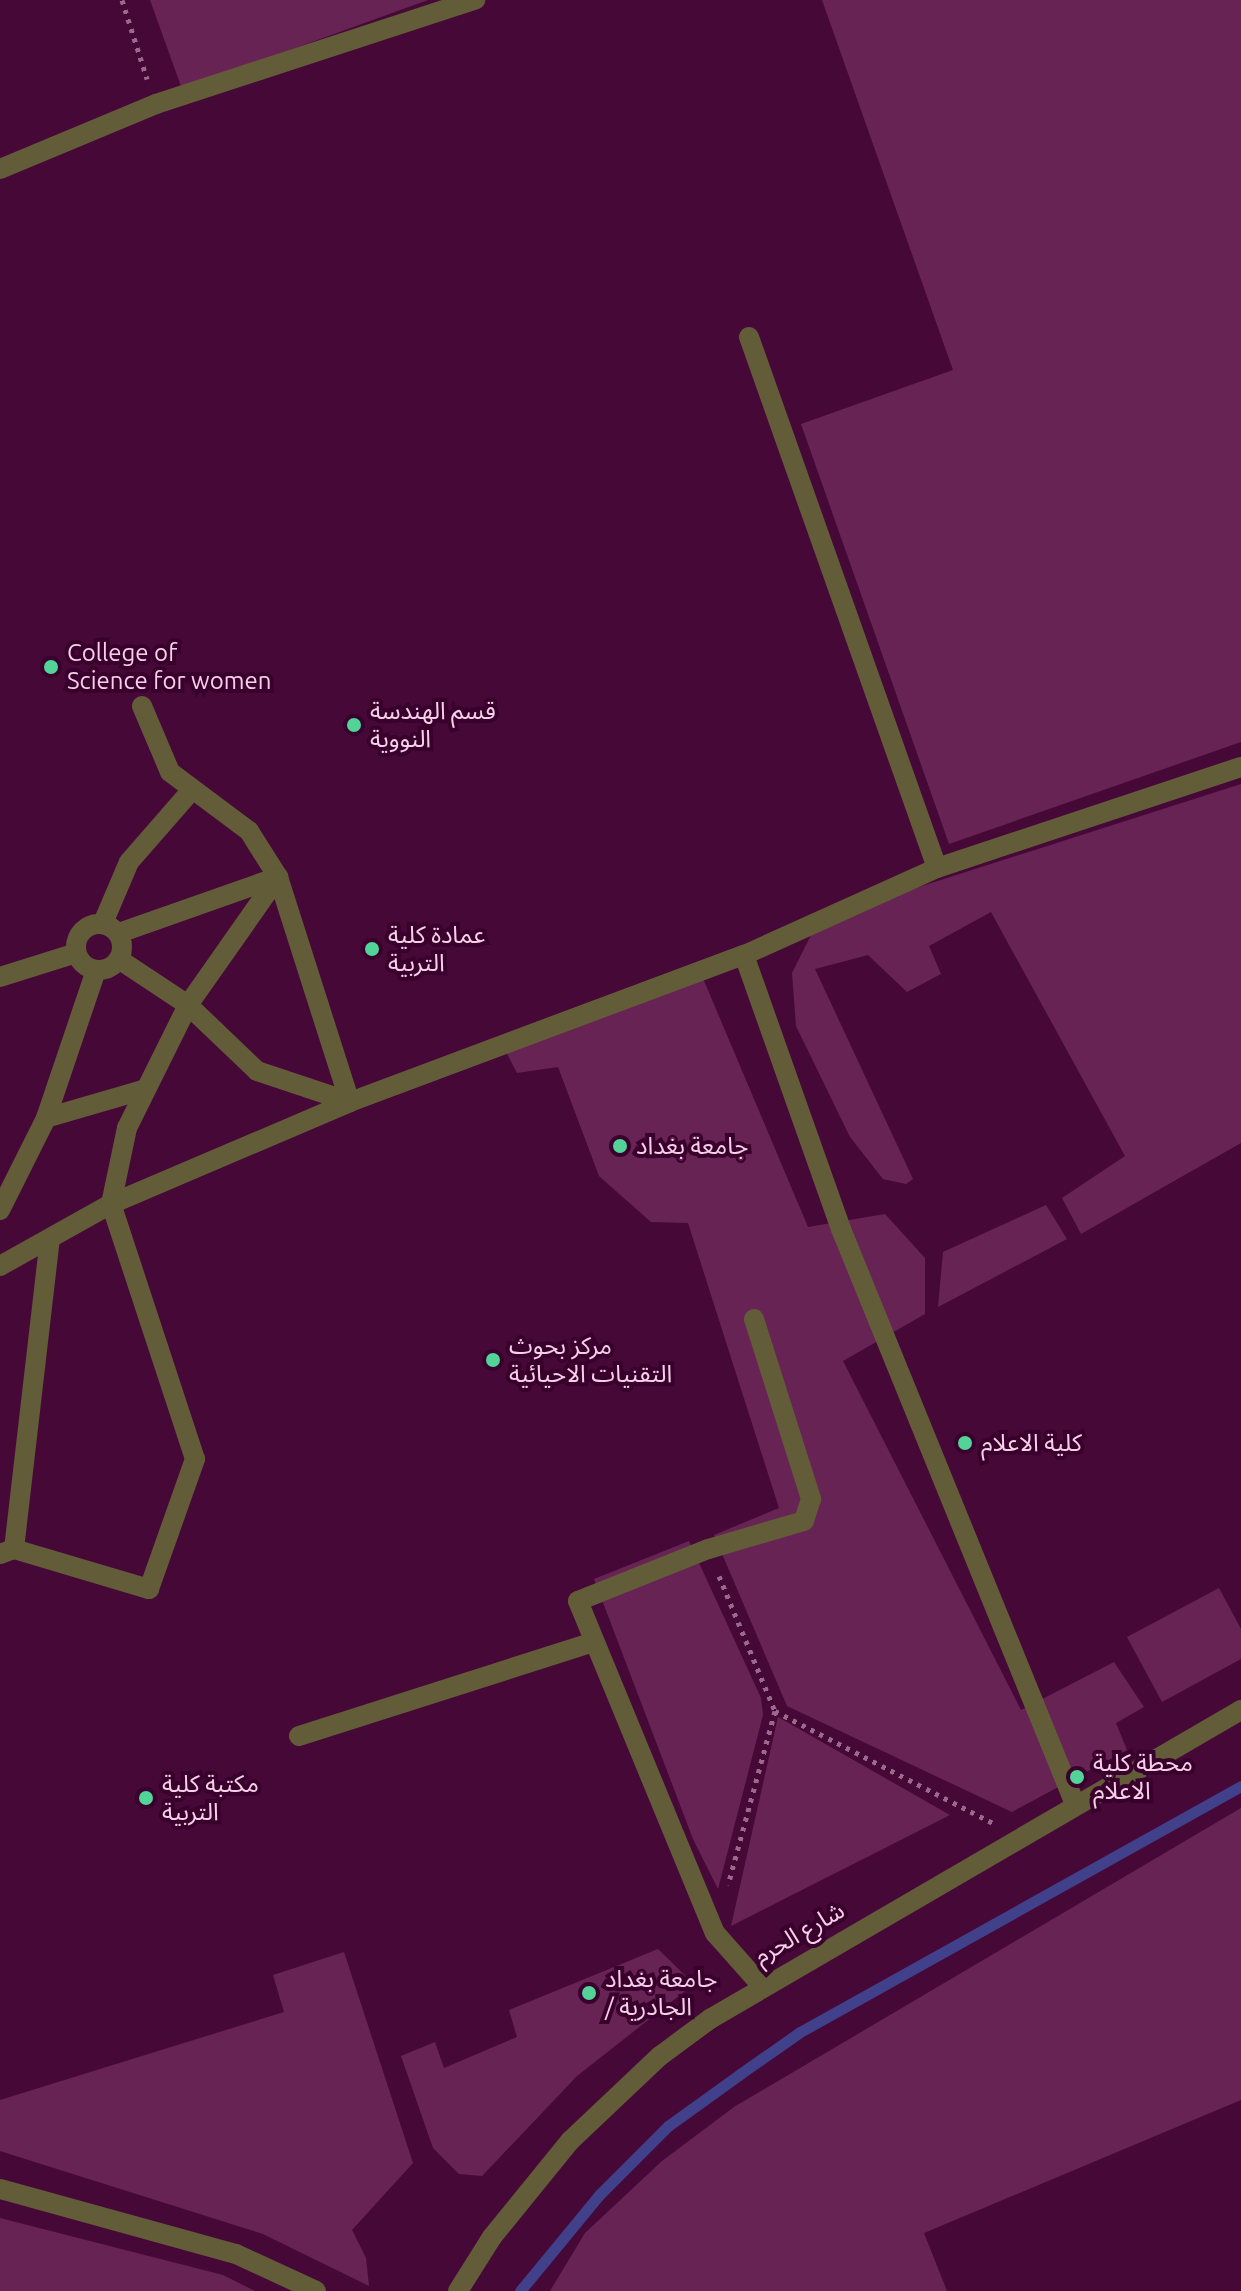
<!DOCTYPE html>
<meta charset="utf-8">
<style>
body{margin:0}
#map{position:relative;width:1241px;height:2291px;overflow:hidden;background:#460937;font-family:Ubuntu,"Noto Sans Arabic",sans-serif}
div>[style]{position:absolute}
.green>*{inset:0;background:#682355}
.stream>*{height:11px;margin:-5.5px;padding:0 5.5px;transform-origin:5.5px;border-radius:5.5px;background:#40418a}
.path>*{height:5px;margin-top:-2.5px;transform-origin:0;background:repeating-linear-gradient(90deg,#9b698c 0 4px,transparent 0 10px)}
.service>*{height:20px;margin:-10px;padding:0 10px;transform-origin:10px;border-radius:10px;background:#625c38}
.service>.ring{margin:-10px;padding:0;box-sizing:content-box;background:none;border:20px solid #625c38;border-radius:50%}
.tertiary>*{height:20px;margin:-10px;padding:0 10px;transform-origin:10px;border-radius:10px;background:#625c38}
.dots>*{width:22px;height:22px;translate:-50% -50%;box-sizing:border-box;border:4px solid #3a002d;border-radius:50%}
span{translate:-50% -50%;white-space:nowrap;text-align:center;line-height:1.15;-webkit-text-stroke:8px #3a002d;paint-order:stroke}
.poi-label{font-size:24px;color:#f5d0e7}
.left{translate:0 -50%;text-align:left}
.street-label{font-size:24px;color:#f5d0e7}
</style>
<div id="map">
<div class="green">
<div style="clip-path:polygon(150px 0,428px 0,182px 89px)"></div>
<div style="clip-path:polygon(822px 0,1241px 0,1241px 742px,949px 844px,801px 424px,953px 370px)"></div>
<div style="clip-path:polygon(1241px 784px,1241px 1143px,1081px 1234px,1062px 1198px,1125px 1156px,991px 912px,929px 946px,941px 974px,907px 992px,868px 955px,815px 969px,913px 1179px,906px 1184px,883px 1179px,850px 1137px,796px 1026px,792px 973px,819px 919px)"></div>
<div style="clip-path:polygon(702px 976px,808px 1227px,885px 1214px,925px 1258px,925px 1314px,843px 1361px,1021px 1710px,1114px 1662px,1144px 1707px,1116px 1723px,1127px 1750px,1012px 1812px,787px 1706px,714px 1535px,779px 1508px,688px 1223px,651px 1222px,599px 1176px,558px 1067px,517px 1073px,505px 1050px)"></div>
<div style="clip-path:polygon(1046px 1205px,1067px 1239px,938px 1307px,943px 1252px)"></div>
<div style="clip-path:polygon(689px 1541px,761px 1698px,763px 1715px,718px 1889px,693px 1839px,594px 1579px)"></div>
<div style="clip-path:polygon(1219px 1588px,1241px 1629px,1241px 1659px,1162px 1702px,1127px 1637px)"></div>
<div style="clip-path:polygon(778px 1717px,950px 1815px,731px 1926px)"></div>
<div style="clip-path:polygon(1241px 1808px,1241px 2100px,924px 2233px,947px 2291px,550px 2291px,585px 2233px,662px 2161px,734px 2107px)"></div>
<div style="clip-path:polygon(658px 1949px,694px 1984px,577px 2076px,482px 2176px,459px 2174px,433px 2148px,401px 2056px,435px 2042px,444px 2068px,517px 2037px,509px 2010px)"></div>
<div style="clip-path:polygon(344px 1952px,413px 2163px,352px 2230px,366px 2258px,369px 2286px,263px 2234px,0 2151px,0 2100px,284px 2012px,273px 1975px)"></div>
<div style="clip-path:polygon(0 2218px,223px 2275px,255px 2291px,0 2291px)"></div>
</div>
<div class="stream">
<div style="left:520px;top:2291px;width:124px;rotate:-50.5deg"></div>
<div style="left:599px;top:2195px;width:98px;rotate:-45deg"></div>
<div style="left:668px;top:2126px;width:89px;rotate:-35.8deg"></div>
<div style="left:740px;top:2074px;width:73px;rotate:-35deg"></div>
<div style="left:800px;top:2032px;width:505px;rotate:-29.15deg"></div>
</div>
<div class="path">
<div style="left:122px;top:0;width:83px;rotate:72.4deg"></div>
<div style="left:719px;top:1576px;width:146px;rotate:67.5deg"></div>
<div style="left:775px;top:1711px;width:180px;rotate:105.1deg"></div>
<div style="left:775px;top:1711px;width:245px;rotate:27.2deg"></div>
</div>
<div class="service">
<div style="left:0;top:169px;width:169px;rotate:-22.6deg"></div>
<div style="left:156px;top:104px;width:336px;rotate:-18.1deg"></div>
<div style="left:749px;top:337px;width:563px;rotate:70.5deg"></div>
<div style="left:937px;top:868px;width:212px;rotate:155.7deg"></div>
<div style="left:744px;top:955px;width:291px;rotate:70.5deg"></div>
<div style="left:841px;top:1229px;width:621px;rotate:67.86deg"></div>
<div style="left:142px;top:706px;width:72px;rotate:67deg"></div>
<div style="left:170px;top:772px;width:99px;rotate:36.8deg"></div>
<div style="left:249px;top:831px;width:54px;rotate:57.8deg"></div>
<div style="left:278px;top:877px;width:236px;rotate:72.3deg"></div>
<div style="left:937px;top:868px;width:320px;rotate:-18.4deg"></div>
<div style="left:103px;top:923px;width:66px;rotate:-66.9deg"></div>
<div style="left:129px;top:862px;width:93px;rotate:-48.9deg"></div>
<div class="ring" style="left:76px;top:924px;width:26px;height:26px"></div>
<div style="left:119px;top:933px;width:169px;rotate:-19.4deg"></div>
<div style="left:120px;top:960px;width:82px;rotate:33.5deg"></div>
<div style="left:188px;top:1005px;width:95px;rotate:43.7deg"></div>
<div style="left:257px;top:1071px;width:98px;rotate:18.4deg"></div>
<div style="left:0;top:977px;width:80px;rotate:-17.5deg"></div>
<div style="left:46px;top:1118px;width:104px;rotate:-16.2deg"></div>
<div style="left:0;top:1210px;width:103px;rotate:-63.4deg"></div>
<div style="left:46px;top:1118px;width:156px;rotate:-71.3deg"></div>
<div style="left:0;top:1266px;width:127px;rotate:-29.2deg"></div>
<div style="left:111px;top:1204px;width:260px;rotate:-23.1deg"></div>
<div style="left:350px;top:1102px;width:421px;rotate:-20.5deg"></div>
<div style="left:754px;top:1319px;width:189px;rotate:72.4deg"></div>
<div style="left:811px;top:1499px;width:23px;rotate:108deg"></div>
<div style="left:804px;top:1521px;width:100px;rotate:163.7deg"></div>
<div style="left:708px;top:1549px;width:140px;rotate:158.2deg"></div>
<div style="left:578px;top:1601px;width:359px;rotate:67.6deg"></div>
<div style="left:715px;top:1933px;width:69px;rotate:48.5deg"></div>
<div style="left:14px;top:1549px;width:311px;rotate:-83.4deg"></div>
<div style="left:0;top:1554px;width:15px;rotate:-20deg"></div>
<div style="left:14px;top:1549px;width:141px;rotate:16.5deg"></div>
<div style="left:149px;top:1589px;width:138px;rotate:-70.5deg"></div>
<div style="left:195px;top:1459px;width:268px;rotate:-108.2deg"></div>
<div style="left:111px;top:1204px;width:78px;rotate:-78.1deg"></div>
<div style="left:127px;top:1128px;width:137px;rotate:-63.6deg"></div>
<div style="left:188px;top:1005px;width:156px;rotate:-54.9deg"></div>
<div style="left:299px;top:1736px;width:310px;rotate:-17.7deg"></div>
<div style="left:0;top:2189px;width:245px;rotate:15.4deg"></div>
<div style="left:236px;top:2254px;width:88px;rotate:24.8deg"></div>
</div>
<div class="tertiary">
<div style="left:458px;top:2291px;width:64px;rotate:-57.8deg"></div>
<div style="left:492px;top:2237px;width:124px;rotate:-50.9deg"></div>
<div style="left:570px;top:2141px;width:124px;rotate:-43.4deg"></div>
<div style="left:660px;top:2056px;width:62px;rotate:-36.5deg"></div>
<div style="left:710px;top:2019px;width:614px;rotate:-30.2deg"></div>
</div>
<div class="dots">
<div style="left:51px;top:667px;background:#52d397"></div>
<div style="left:354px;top:725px;background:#52d397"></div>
<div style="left:372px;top:949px;background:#52d397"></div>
<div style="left:620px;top:1146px;background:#52d397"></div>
<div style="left:493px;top:1360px;background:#52d397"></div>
<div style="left:965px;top:1443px;background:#52d397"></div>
<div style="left:1077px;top:1777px;background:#52d397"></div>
<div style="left:146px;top:1798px;background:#52d397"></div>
<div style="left:589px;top:1993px;background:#52d397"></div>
</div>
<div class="poi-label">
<span class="left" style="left:67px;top:667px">College of<br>Science for women</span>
<span class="left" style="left:370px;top:725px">قسم الهندسة<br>النووية</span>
<span class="left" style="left:388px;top:949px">عمادة كلية<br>التربية</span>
<span class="left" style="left:636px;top:1146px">جامعة بغداد</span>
<span class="left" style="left:509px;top:1360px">مركز بحوث<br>التقنيات الاحيائية</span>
<span class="left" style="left:981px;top:1443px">كلية الاعلام</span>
<span class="left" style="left:1093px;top:1777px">محطة كلية<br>الاعلام</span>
<span class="left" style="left:162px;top:1798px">مكتبة كلية<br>التربية</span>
<span class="left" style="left:605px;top:1993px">جامعة بغداد<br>/ الجادرية</span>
</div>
<div class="street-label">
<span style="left:799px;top:1933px;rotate:-30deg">شارع الحرم</span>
</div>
</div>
